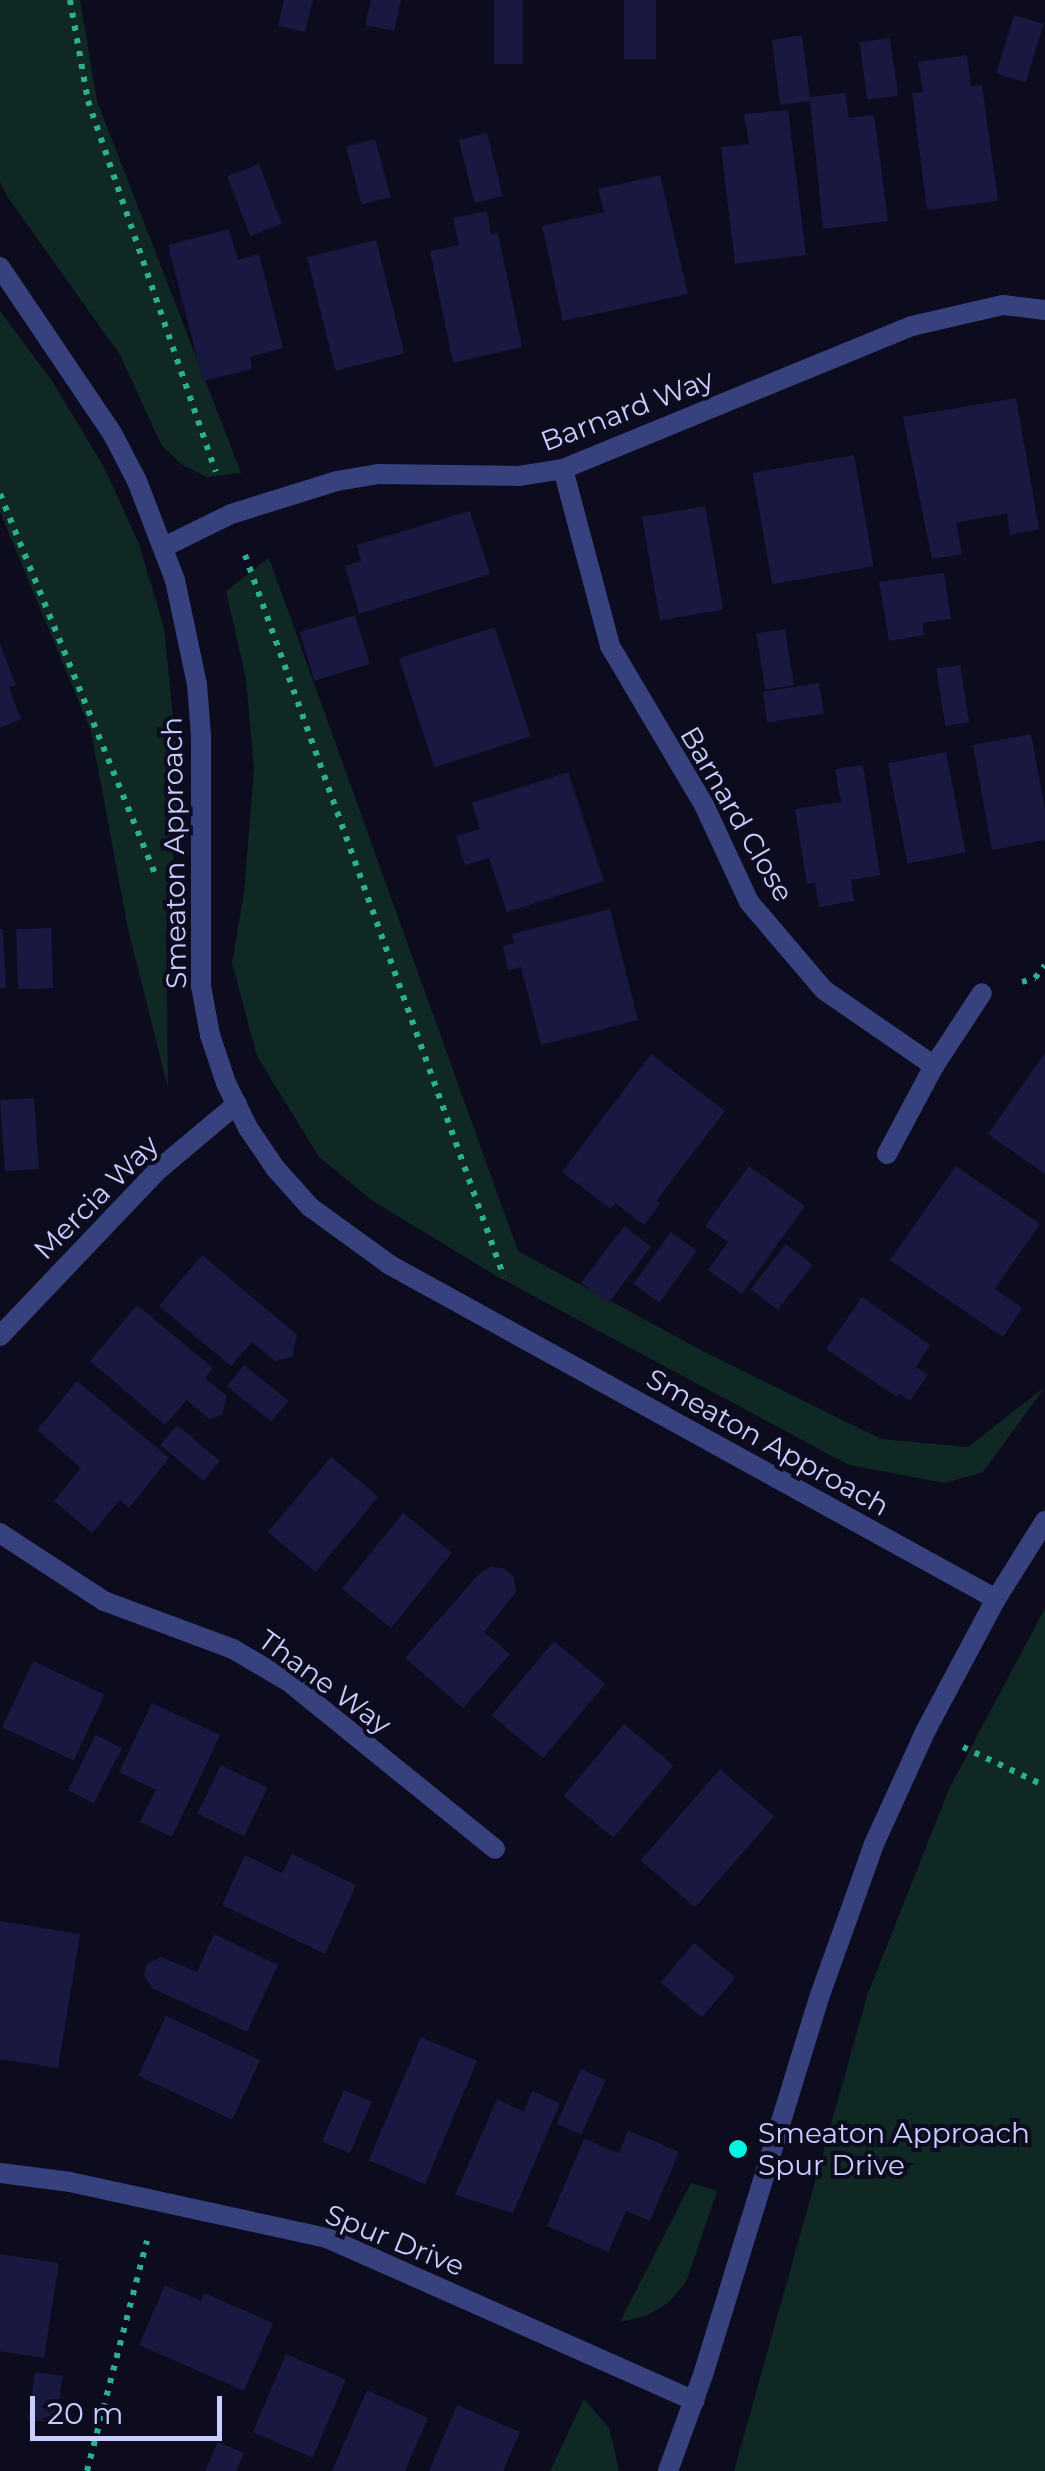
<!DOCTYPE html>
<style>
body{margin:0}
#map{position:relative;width:1045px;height:2471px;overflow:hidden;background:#0c0c1e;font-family:Montserrat,sans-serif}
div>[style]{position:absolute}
.green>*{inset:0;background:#0f2823}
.building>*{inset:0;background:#181840;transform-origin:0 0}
.path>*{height:6px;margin-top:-3px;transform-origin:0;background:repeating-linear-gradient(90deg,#2cb190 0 5px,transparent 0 13px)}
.street>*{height:20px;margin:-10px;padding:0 10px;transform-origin:10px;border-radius:10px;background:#36417e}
.dots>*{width:28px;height:28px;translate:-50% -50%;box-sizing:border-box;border:5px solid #0c0c1e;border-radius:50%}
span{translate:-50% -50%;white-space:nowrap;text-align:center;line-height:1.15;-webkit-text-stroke:8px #0c0c1e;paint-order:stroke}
.street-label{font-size:28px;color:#c9cdff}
.poi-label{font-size:28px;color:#c9cdff}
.left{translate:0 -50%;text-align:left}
.scale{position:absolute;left:30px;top:2396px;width:192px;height:45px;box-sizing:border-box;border:5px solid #c9cdff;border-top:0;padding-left:12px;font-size:30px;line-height:35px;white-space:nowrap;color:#c9cdff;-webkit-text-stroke:8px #0c0c1e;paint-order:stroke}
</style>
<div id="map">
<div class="green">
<div style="clip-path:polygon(0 0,80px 0,97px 101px,241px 473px,207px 477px,181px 464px,162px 446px,120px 355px,7px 196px,0 182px)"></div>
<div style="clip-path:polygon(0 311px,52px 381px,104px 467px,139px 544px,164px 628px,180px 785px,166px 935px,168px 1088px,128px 929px,91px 731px,0 512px)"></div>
<div style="clip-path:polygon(269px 558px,518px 1251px,699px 1349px,881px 1439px,968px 1447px,1045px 1387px,983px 1472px,945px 1483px,849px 1465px,498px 1277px,373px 1201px,319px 1157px,257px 1056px,232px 963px,244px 893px,254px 768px,246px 679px,226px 591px)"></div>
<div style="clip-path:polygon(1045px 1608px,1045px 2471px,734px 2471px,867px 1996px,949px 1789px)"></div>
<div style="clip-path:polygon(691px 2183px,717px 2191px,686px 2282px,669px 2302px,646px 2316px,620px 2322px)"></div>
<div style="clip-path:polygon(584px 2399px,609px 2428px,619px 2471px,550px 2471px)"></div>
</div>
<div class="building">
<div style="clip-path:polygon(284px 0,313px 0,305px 32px,278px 26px)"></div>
<div style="clip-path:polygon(371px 0,401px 0,394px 31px,365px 25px)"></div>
<div style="left:494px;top:0;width:29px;height:64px"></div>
<div style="left:624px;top:0;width:32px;height:59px"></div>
<div style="left:1014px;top:15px;width:31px;height:61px;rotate:17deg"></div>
<div style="clip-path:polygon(802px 35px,810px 97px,845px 93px,849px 118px,874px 115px,888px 221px,823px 229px,810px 101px,780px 105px,772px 40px)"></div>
<div style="left:890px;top:38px;width:58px;height:31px;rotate:82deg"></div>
<div style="clip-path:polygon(967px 55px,971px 86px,982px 85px,998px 201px,927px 210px,912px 93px,923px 92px,918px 62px)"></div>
<div style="clip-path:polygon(788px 110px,806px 255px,735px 264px,721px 147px,749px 144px,744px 114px)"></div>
<div style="left:487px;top:133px;width:65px;height:29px;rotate:76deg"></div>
<div style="left:375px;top:139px;width:60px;height:30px;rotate:75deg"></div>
<div style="left:259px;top:164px;width:64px;height:34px;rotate:69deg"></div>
<div style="clip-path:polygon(660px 175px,688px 294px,563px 321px,542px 226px,604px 212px,598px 189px)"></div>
<div style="clip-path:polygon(487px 211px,491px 234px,498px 233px,522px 347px,453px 363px,430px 251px,459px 245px,453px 218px)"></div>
<div style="clip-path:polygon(229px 229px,238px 260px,259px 254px,283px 348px,250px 357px,252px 369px,203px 381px,168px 245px)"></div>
<div style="left:376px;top:240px;width:117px;height:71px;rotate:76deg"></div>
<div style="clip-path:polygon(1016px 398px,1039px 529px,1010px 535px,1007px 513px,956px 523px,962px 554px,932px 559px,903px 417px)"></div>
<div style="left:854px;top:455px;width:113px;height:103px;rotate:80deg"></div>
<div style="left:705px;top:506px;width:105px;height:64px;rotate:80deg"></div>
<div style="clip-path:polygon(470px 511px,490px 574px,359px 614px,345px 566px,361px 561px,357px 545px)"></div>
<div style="clip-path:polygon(944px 573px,951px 619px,923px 623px,924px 635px,889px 641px,879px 582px)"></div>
<div style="left:355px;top:615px;width:51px;height:58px;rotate:73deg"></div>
<div style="left:495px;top:627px;width:115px;height:101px;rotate:72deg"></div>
<div style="left:785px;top:629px;width:57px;height:29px;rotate:81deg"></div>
<div style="clip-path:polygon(0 644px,16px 685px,9px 688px,21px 719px,0 728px)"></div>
<div style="left:960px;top:665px;width:58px;height:24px;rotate:81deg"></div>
<div style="left:819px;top:683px;width:31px;height:57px;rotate:81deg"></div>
<div style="clip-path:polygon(1031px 734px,1045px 810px,1045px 840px,992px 850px,973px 745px)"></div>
<div style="left:946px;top:752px;width:102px;height:59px;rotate:79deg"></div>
<div style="clip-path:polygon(863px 765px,880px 875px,851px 880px,854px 901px,819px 907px,815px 883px,807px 884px,795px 809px,841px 802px,835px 769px)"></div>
<div style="clip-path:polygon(568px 772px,604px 881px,507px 912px,489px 858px,465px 865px,456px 836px,480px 829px,472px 803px)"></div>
<div style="clip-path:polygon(610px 909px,638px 1020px,541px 1045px,521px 967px,508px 970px,503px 946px,514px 943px,512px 934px)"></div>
<div style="left:51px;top:928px;width:60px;height:35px;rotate:88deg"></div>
<div style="clip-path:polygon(0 929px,3px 929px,6px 988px,0 988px)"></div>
<div style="clip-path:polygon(1045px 1053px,1045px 1174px,988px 1134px)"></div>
<div style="clip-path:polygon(651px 1054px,725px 1111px,656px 1201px,660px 1203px,644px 1225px,615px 1203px,611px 1209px,562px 1172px)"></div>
<div style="left:34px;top:1098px;width:71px;height:34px;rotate:86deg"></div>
<div style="clip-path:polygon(749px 1166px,805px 1206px,742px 1294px,708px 1270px,728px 1242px,705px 1226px)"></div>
<div style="clip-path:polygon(956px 1166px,1040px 1224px,995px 1289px,1022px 1308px,1003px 1337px,890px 1260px)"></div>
<div style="left:624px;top:1226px;width:34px;height:71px;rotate:37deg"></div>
<div style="left:671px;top:1232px;width:32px;height:64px;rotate:36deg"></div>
<div style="left:786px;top:1244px;width:34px;height:57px;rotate:38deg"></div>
<div style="clip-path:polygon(202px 1255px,297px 1335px,292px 1357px,275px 1361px,252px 1342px,231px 1366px,159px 1306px)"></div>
<div style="clip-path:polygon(862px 1297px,930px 1345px,916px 1367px,928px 1375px,910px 1401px,899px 1394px,897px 1397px,826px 1349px)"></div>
<div style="clip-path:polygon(137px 1305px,213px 1368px,205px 1378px,227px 1396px,222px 1415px,209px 1419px,187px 1400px,165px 1425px,90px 1361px)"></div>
<div style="left:244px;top:1365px;width:57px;height:27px;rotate:39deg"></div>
<div style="clip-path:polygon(77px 1381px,169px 1458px,129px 1508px,120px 1500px,92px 1533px,54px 1501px,81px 1468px,37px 1430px)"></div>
<div style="left:177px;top:1425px;width:56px;height:26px;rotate:40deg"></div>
<div style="left:331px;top:1457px;width:62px;height:98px;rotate:40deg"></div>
<div style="left:403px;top:1513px;width:63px;height:97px;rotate:39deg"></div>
<div style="clip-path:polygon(490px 1567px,503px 1568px,514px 1577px,516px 1592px,484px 1632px,510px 1654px,463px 1708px,405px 1658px,479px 1574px)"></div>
<div style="left:554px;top:1641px;width:67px;height:97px;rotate:40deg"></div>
<div style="left:33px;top:1661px;width:79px;height:73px;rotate:25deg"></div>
<div style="clip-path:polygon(152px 1703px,220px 1735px,172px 1837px,140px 1822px,156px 1790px,119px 1772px)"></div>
<div style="left:624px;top:1724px;width:65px;height:94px;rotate:40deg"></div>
<div style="left:96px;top:1735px;width:29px;height:62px;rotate:27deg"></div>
<div style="left:221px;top:1765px;width:52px;height:54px;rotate:26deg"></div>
<div style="left:720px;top:1769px;width:72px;height:121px;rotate:41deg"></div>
<div style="clip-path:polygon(292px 1854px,356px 1885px,325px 1954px,222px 1905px,245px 1855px,282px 1873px)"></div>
<div style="clip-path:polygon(0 1921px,80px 1934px,58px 2068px,0 2059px)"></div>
<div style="clip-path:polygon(214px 1934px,278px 1965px,247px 2032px,152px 1988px,144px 1975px,147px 1964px,161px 1957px,197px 1972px)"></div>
<div style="left:694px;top:1943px;width:54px;height:52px;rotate:40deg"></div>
<div style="left:166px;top:2016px;width:104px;height:66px;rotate:25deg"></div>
<div style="left:421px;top:2037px;width:61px;height:134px;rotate:23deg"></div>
<div style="left:581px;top:2069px;width:27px;height:60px;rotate:24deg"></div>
<div style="left:344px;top:2090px;width:30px;height:56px;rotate:23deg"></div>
<div style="clip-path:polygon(532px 2091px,560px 2103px,513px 2213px,455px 2195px,497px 2099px,524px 2112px)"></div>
<div style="clip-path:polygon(628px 2130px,679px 2152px,650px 2221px,626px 2211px,608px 2252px,547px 2226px,584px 2139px,619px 2153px)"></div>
<div style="clip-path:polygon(0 2254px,59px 2263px,44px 2358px,0 2351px)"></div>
<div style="clip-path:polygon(165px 2285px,201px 2301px,204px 2293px,273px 2323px,244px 2391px,139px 2345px)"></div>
<div style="left:286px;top:2354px;width:65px;height:85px;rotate:23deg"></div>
<div style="left:35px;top:2372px;width:28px;height:48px;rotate:8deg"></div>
<div style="clip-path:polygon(367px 2390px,428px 2418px,405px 2471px,332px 2471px)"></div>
<div style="clip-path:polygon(457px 2405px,520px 2432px,503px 2471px,429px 2471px)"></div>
<div style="clip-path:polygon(218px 2442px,244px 2453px,236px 2471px,205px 2471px)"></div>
</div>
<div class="path">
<div style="left:70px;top:0;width:103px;rotate:79.9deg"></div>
<div style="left:88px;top:101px;width:392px;rotate:71deg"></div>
<div style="left:0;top:494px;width:409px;rotate:67.8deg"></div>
<div style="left:245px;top:555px;width:767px;rotate:70.27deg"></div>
<div style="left:1022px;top:982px;width:14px;rotate:-17deg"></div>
<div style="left:1035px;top:978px;width:16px;rotate:-52deg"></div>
<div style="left:963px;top:1747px;width:91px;rotate:25.4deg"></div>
<div style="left:87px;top:2471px;width:238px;rotate:-75.4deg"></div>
</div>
<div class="street">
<div style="left:0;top:267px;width:200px;rotate:56deg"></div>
<div style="left:112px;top:433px;width:54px;rotate:62.5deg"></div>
<div style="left:137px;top:481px;width:106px;rotate:69deg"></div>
<div style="left:175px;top:580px;width:106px;rotate:78.1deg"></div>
<div style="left:197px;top:684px;width:52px;rotate:85.6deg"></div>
<div style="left:201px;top:736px;width:250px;rotate:90deg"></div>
<div style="left:201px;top:986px;width:50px;rotate:79.6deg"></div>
<div style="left:210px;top:1035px;width:51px;rotate:71.6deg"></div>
<div style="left:226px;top:1083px;width:50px;rotate:63.9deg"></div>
<div style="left:248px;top:1128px;width:50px;rotate:55.7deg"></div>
<div style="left:276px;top:1169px;width:51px;rotate:48.2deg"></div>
<div style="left:310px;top:1207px;width:99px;rotate:35.9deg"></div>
<div style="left:390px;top:1265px;width:692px;rotate:28.86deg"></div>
<div style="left:563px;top:469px;width:183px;rotate:75.1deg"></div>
<div style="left:610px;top:646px;width:185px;rotate:59.4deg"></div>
<div style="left:704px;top:805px;width:107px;rotate:65.1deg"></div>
<div style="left:749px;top:902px;width:116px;rotate:49.6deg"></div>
<div style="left:824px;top:990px;width:134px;rotate:34.6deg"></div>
<div style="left:164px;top:547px;width:75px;rotate:-26.2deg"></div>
<div style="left:231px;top:514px;width:111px;rotate:-17.3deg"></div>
<div style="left:337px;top:481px;width:43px;rotate:-9.5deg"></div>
<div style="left:379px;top:474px;width:140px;rotate:0.8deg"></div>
<div style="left:519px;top:476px;width:45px;rotate:-9deg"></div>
<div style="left:563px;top:469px;width:377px;rotate:-22.3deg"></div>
<div style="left:912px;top:326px;width:93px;rotate:-13deg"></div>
<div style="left:1003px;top:305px;width:42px;rotate:6.8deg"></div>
<div style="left:887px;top:1154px;width:100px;rotate:-61.9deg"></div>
<div style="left:934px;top:1066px;width:87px;rotate:-56.7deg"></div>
<div style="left:0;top:1336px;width:229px;rotate:-46.4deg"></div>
<div style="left:158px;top:1170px;width:103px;rotate:-39.9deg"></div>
<div style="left:0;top:1533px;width:124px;rotate:33.2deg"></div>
<div style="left:104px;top:1601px;width:138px;rotate:20.4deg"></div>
<div style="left:233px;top:1649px;width:65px;rotate:30.5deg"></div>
<div style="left:289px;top:1682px;width:265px;rotate:39deg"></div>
<div style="left:0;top:2173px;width:71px;rotate:7.3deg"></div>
<div style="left:70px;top:2182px;width:263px;rotate:12.3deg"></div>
<div style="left:327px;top:2238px;width:402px;rotate:23.9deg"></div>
<div style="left:668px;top:2471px;width:102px;rotate:-70deg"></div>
<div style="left:703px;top:2375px;width:398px;rotate:-72.9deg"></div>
<div style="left:820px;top:1995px;width:160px;rotate:-70.3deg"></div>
<div style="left:874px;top:1844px;width:125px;rotate:-65.5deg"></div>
<div style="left:926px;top:1730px;width:149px;rotate:-61.9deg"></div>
<div style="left:996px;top:1599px;width:92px;rotate:-57.9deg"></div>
</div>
<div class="dots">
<div style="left:738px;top:2149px;background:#00f4e0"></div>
</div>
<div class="street-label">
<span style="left:627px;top:410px;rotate:-21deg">Barnard Way</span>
<span style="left:737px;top:814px;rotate:60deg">Barnard Close</span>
<span style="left:174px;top:853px;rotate:-91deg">Smeaton Approach</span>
<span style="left:96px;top:1197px;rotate:-45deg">Mercia Way</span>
<span style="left:768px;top:1442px;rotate:29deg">Smeaton Approach</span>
<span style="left:325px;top:1682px;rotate:36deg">Thane Way</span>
<span style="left:395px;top:2240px;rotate:22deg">Spur Drive</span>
</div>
<div class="poi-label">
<span class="left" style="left:758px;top:2149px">Smeaton Approach<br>Spur Drive</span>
</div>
<div class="scale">20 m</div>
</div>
